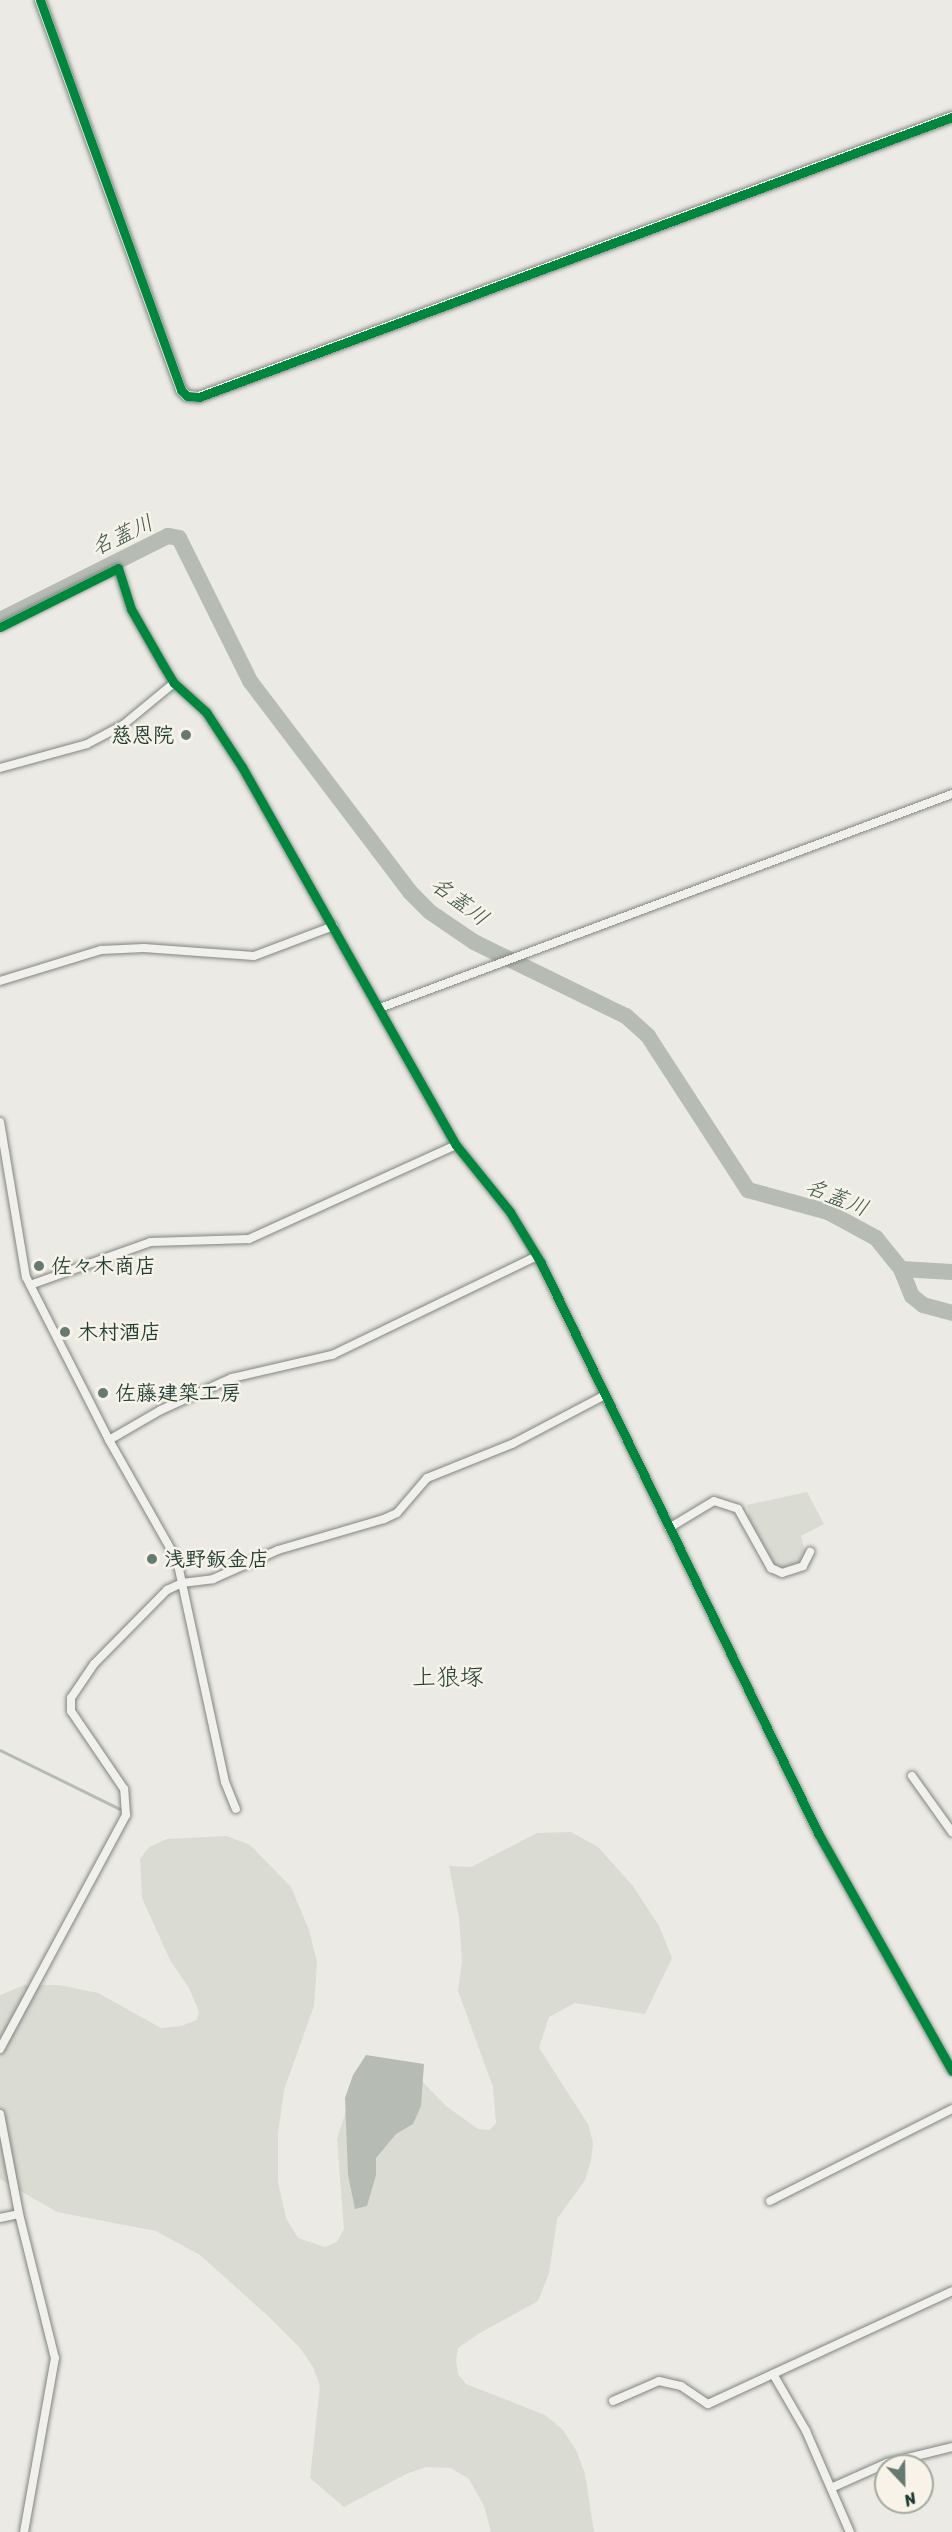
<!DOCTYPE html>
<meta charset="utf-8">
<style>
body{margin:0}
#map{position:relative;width:952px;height:2532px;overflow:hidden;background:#ebeae4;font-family:Sriracha,"Klee One",sans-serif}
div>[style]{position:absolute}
.green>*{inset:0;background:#dadbd2}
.water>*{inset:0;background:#b6bcb4}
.stream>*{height:3px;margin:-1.5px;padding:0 1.5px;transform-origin:1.5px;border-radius:1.5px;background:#b6bcb4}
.river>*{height:16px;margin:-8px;padding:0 8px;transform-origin:8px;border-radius:8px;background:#b6bcb4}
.roads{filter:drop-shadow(0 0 2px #808581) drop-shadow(0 0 2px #808581)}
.street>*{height:8px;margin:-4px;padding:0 4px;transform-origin:4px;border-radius:4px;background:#f1f0ec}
.secondary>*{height:10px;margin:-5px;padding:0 5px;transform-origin:5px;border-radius:5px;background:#f1f0ec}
.cycleway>*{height:9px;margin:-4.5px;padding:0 4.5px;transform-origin:4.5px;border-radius:4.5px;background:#00873e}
.dots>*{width:16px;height:16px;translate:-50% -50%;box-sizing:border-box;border:3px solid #f7f3e8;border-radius:50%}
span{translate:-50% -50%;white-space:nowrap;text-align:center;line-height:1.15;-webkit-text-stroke:5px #f7f3e8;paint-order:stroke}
.poi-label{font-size:21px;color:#1f3d34;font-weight:700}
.right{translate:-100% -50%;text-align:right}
.left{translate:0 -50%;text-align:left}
.water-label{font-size:22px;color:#3f584f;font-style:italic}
.quarter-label{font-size:24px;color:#1f3d34}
.north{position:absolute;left:874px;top:2454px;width:60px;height:60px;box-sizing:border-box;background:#f7f3e8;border:2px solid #a1aaa0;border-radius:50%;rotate:158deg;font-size:16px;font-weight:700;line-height:24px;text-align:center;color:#1f3d34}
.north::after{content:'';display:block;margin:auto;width:21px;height:27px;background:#667a72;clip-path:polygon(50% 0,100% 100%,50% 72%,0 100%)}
</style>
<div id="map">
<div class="green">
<div style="clip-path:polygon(807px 1492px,824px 1524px,801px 1536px,805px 1553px,803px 1562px,784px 1570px,774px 1568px,745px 1515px,749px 1514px,747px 1505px)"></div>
<div style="clip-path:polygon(571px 1832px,598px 1847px,633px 1886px,659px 1926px,672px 1958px,645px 2014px,575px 2003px,549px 2017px,539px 2048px,588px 2124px,593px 2143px,591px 2160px,585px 2180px,557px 2219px,549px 2273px,538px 2301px,478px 2334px,458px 2348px,456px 2360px,458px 2374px,466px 2384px,545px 2415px,562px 2429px,576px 2450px,585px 2474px,594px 2532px,491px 2532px,484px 2506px,469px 2479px,451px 2468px,426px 2467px,406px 2474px,344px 2507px,310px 2478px,320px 2386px,313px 2367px,300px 2348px,268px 2316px,200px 2255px,156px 2231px,57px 2212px,0 2179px,0 1995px,25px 1985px,59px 1985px,98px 1993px,161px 2028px,181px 2026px,197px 2020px,199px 2012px,189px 1988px,170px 1960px,142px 1898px,140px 1859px,149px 1847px,167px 1839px,227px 1836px,250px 1845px,291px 1887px,309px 1930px,317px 1962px,314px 2006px,284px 2090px,278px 2134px,278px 2182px,286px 2218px,298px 2238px,325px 2247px,337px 2242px,344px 2229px,337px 2139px,352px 2092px,377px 2060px,390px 2059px,409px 2068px,446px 2106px,478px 2129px,490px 2130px,496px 2123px,493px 2087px,458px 1991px,462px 1961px,459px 1918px,449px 1866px,471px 1867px,537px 1833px)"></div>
</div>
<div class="water">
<div style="clip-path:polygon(366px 2055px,424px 2064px,421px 2106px,413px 2124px,396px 2134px,376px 2158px,376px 2175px,367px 2206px,355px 2209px,348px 2175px,345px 2098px,353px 2075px)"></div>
</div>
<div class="stream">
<div style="left:0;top:1750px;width:136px;rotate:26.2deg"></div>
</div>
<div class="river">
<div style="left:0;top:620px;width:188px;rotate:-26.6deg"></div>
<div style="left:168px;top:536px;width:11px;rotate:10deg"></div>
<div style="left:179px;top:538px;width:160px;rotate:63.6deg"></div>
<div style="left:250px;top:681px;width:265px;rotate:52.8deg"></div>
<div style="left:410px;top:892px;width:28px;rotate:45deg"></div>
<div style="left:430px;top:912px;width:53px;rotate:34.3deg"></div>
<div style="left:474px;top:942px;width:169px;rotate:26deg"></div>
<div style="left:626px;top:1016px;width:30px;rotate:42deg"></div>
<div style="left:648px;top:1036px;width:184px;rotate:57deg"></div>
<div style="left:748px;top:1190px;width:83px;rotate:15.4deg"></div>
<div style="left:828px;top:1212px;width:55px;rotate:28.4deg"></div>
<div style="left:876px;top:1238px;width:40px;rotate:51deg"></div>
<div style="left:901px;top:1269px;width:29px;rotate:68deg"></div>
<div style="left:912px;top:1296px;width:14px;rotate:39deg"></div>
<div style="left:923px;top:1305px;width:30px;rotate:15deg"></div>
<div style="left:901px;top:1269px;width:51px;rotate:3.4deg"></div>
</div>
<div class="roads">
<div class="street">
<div style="left:0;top:627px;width:132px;rotate:-26.6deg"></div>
<div style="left:118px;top:568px;width:43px;rotate:72.4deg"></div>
<div style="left:131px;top:609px;width:64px;rotate:60.3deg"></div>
<div style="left:163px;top:665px;width:21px;rotate:59deg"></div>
<div style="left:174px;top:683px;width:43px;rotate:42.2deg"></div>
<div style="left:206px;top:712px;width:66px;rotate:56.8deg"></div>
<div style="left:242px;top:767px;width:434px;rotate:60.5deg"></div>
<div style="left:456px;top:1145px;width:86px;rotate:51.1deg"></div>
<div style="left:510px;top:1212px;width:60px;rotate:58.7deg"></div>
<div style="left:541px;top:1263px;width:634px;rotate:64.08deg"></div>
<div style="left:818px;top:1833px;width:273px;rotate:60.6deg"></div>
<div style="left:0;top:768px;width:90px;rotate:-15.4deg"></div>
<div style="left:87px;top:744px;width:41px;rotate:-27.8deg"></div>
<div style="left:123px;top:725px;width:66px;rotate:-39.5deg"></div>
<div style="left:0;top:981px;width:106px;rotate:-17.1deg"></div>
<div style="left:101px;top:950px;width:43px;rotate:-2.7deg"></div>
<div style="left:144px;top:948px;width:110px;rotate:4.2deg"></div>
<div style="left:254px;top:956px;width:85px;rotate:-20.6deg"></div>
<div style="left:380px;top:1008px;width:611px;rotate:-20.51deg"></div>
<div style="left:0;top:1122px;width:157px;rotate:80.5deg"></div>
<div style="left:26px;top:1277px;width:183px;rotate:63deg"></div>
<div style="left:109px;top:1440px;width:138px;rotate:60.5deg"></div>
<div style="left:177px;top:1560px;width:227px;rotate:77.8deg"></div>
<div style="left:225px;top:1782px;width:29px;rotate:68deg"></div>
<div style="left:30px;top:1285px;width:128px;rotate:-19.6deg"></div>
<div style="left:151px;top:1242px;width:98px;rotate:-1.8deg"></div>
<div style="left:249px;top:1239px;width:227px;rotate:-24.4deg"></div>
<div style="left:109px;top:1440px;width:60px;rotate:-30deg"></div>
<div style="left:161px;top:1410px;width:78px;rotate:-24.3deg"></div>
<div style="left:232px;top:1378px;width:103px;rotate:-13deg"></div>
<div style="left:332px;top:1355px;width:228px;rotate:-25.8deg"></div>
<div style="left:669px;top:1528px;width:52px;rotate:-31deg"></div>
<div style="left:714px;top:1501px;width:25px;rotate:18deg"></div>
<div style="left:738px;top:1509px;width:68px;rotate:60.8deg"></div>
<div style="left:771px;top:1568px;width:12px;rotate:24deg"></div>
<div style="left:782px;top:1573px;width:22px;rotate:-18deg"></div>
<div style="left:803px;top:1566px;width:16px;rotate:-63deg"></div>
<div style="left:912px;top:1776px;width:69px;rotate:54.5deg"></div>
<div style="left:0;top:2049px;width:266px;rotate:-61.7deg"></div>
<div style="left:126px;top:1815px;width:26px;rotate:-94deg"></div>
<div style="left:124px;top:1789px;width:94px;rotate:-124.2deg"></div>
<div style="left:71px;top:1711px;width:13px;rotate:-90deg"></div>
<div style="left:71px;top:1698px;width:41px;rotate:-55.9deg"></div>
<div style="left:94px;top:1664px;width:104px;rotate:-45.4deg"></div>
<div style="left:167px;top:1590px;width:17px;rotate:-25deg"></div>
<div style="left:182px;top:1583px;width:31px;rotate:-7deg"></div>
<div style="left:213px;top:1579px;width:71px;rotate:-24deg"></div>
<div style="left:278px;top:1550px;width:110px;rotate:-16.3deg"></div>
<div style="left:384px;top:1519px;width:14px;rotate:-25deg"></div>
<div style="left:397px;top:1513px;width:46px;rotate:-49.4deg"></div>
<div style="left:427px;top:1478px;width:92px;rotate:-21.8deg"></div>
<div style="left:512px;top:1444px;width:103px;rotate:-27.8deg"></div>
<div style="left:0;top:2114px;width:102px;rotate:79.2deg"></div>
<div style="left:19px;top:2214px;width:148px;rotate:76deg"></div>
<div style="left:55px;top:2358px;width:177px;rotate:100.1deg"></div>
<div style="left:770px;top:2201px;width:204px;rotate:-26.8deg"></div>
<div style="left:0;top:2218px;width:19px;rotate:-12deg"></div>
<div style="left:773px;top:2374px;width:66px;rotate:59.9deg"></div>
<div style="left:806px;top:2431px;width:110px;rotate:66.5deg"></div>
<div style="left:613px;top:2401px;width:50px;rotate:-23.5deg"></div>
<div style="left:659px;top:2381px;width:23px;rotate:13deg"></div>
<div style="left:681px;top:2386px;width:32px;rotate:34deg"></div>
<div style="left:708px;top:2404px;width:269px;rotate:-24.8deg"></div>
<div style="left:831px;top:2488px;width:61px;rotate:-24.1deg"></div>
<div style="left:887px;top:2463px;width:67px;rotate:-13.8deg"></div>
</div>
<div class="secondary">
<div style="left:40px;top:0;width:415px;rotate:70.1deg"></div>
<div style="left:181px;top:390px;width:8px;rotate:45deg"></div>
<div style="left:187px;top:396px;width:12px;rotate:5deg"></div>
<div style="left:199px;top:397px;width:803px;rotate:-20.4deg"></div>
</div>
</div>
<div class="cycleway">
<div style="left:40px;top:0;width:415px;rotate:70.1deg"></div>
<div style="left:181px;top:390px;width:8px;rotate:45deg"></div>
<div style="left:187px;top:396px;width:12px;rotate:5deg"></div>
<div style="left:199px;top:397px;width:803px;rotate:-20.4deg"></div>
<div style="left:0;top:627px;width:132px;rotate:-26.6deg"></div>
<div style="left:118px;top:568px;width:43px;rotate:72.4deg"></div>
<div style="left:131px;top:609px;width:64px;rotate:60.3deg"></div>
<div style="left:163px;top:665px;width:21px;rotate:59deg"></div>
<div style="left:174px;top:683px;width:43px;rotate:42.2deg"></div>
<div style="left:206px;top:712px;width:66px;rotate:56.8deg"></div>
<div style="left:242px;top:767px;width:434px;rotate:60.5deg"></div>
<div style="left:456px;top:1145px;width:86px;rotate:51.1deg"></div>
<div style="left:510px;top:1212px;width:60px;rotate:58.7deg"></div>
<div style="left:541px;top:1263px;width:634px;rotate:64.08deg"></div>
<div style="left:818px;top:1833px;width:273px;rotate:60.6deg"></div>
</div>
<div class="dots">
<div style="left:186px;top:735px;background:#667a72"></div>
<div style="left:39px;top:1266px;background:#667a72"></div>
<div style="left:65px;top:1332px;background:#667a72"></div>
<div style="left:103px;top:1393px;background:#667a72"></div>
<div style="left:152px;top:1559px;background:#667a72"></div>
</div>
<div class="poi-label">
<span class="right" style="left:174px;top:735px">慈恩院</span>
<span class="left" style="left:51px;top:1266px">佐々木商店</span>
<span class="left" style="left:77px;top:1332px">木村酒店</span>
<span class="left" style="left:115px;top:1393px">佐藤建築工房</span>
<span class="left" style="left:164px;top:1559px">浅野鈑金店</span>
</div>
<div class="water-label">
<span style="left:122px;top:535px;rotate:-25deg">名蓋川</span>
<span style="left:460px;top:901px;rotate:37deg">名蓋川</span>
<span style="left:837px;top:1197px;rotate:22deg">名蓋川</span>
</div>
<div class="quarter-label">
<span style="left:448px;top:1678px">上狼塚</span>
</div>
<div class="north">N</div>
</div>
